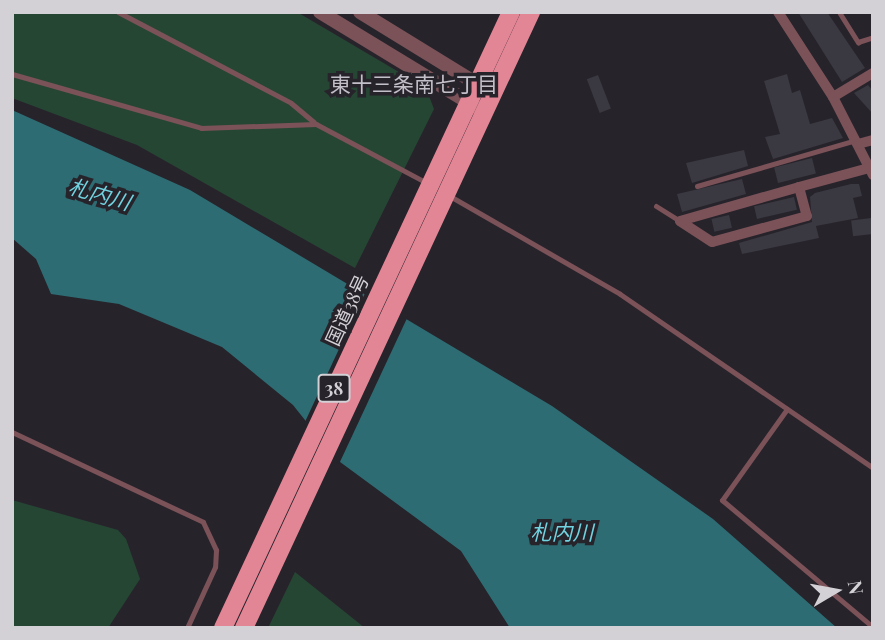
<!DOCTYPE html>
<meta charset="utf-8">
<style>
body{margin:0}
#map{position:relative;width:885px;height:640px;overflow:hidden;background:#27232b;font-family:"Playfair Display","Noto Sans JP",serif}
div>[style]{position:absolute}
.green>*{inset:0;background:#264634}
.water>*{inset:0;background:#2e6c73}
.pier>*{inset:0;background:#27232b}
.building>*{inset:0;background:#3a3840;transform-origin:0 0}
.service>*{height:5px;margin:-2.5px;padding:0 2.5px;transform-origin:2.5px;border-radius:2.5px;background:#7b5258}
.minor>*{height:10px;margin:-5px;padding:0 5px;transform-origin:5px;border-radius:5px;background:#7b5258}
.tertiary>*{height:14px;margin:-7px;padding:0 7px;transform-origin:7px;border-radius:7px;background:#7b5258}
.trunk>*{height:18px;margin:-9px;padding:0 9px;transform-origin:9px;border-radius:9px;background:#e28595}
span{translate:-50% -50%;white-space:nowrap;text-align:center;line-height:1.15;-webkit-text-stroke:7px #27232b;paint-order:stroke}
.shield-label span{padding:2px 5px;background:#27232b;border:2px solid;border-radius:5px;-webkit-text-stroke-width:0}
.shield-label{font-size:18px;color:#d4d1d6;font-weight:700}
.street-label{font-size:19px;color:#d4d1d6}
.neighbourhood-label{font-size:21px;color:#c3bfc9}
.water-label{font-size:21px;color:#71d3df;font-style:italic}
.frame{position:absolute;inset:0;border:14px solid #d4d1d6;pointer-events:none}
.north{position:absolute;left:801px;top:556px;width:70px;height:70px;-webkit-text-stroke:5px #27232b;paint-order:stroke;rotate:80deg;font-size:19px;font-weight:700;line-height:28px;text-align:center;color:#d4d1d6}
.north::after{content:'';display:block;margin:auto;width:24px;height:32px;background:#d4d1d6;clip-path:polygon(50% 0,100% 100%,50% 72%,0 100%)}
</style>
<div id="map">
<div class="green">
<div style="clip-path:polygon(12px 12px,297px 12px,426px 88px,434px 109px,355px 268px,137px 145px,12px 98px)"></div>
<div style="clip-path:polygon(12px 500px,118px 530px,126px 539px,140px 579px,108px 628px,12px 628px)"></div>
<div style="clip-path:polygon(295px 572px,365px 628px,268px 628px)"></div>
</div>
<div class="water">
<div style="clip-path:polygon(12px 110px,190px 190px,552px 406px,713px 519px,837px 628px,510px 628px,461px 551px,336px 459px,293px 405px,222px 347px,119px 304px,51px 294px,36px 259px,12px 238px)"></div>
</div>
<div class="pier">
<div style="clip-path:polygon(367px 289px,409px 314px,339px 464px,304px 424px)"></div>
</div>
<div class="building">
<div style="clip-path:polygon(798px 12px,827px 12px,865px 68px,842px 82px)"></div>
<div style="clip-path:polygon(787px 74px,792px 93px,800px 90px,810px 124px,832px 118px,843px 138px,773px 159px,765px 137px,780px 134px,764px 81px)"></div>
<div style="left:598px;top:75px;width:36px;height:12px;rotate:69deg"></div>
<div style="clip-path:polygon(868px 85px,873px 91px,873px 114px,854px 93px)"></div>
<div style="clip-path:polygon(744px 150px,748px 166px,692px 183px,686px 163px)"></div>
<div style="left:812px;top:158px;width:16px;height:39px;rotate:76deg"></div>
<div style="clip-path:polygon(742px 179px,746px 194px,682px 212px,677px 194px)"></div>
<div style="clip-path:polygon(851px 184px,859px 184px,862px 196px,853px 198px,858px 218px,816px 226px,819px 238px,742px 254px,739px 243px,812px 222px,810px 197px,815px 193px)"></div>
<div style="left:794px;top:197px;width:13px;height:41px;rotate:77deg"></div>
<div style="left:729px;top:215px;width:13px;height:18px;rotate:77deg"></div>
<div style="left:871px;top:218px;width:16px;height:20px;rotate:83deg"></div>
</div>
<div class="service">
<div style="left:118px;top:12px;width:195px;rotate:27.7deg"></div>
<div style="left:291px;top:103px;width:30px;rotate:40deg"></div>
<div style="left:839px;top:12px;width:36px;rotate:58deg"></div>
<div style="left:858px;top:42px;width:16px;rotate:-18deg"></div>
<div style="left:12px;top:74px;width:197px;rotate:15.9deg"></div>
<div style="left:201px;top:128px;width:115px;rotate:-2deg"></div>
<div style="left:316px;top:124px;width:126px;rotate:28deg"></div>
<div style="left:697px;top:186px;width:166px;rotate:-16.1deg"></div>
<div style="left:448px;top:195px;width:198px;rotate:29.9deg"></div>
<div style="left:620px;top:294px;width:307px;rotate:34.5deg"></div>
<div style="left:656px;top:206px;width:28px;rotate:32deg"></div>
<div style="left:787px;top:409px;width:112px;rotate:125.5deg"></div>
<div style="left:722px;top:500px;width:197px;rotate:40.1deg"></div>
<div style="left:12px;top:432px;width:211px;rotate:25.2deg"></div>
<div style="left:203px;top:522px;width:31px;rotate:65deg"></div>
<div style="left:216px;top:550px;width:17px;rotate:93deg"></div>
<div style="left:215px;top:567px;width:67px;rotate:114.7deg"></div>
</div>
<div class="minor">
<div style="left:778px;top:12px;width:101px;rotate:57.1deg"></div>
<div style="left:833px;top:97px;width:88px;rotate:62.9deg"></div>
<div style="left:833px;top:97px;width:47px;rotate:-31deg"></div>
<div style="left:858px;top:144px;width:16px;rotate:-15deg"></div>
<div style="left:799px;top:187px;width:30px;rotate:75deg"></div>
<div style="left:807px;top:216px;width:98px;rotate:164.7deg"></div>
<div style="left:712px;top:242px;width:38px;rotate:-147deg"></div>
<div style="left:680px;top:221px;width:124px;rotate:-15.9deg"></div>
<div style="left:799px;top:187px;width:73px;rotate:-15.2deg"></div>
</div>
<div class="tertiary">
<div style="left:320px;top:12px;width:191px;rotate:31.3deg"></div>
<div style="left:360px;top:12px;width:147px;rotate:31.6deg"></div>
</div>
<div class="trunk">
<div style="left:223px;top:628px;width:680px;rotate:-64.94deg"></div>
<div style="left:244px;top:628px;width:680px;rotate:-65.02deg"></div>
</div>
<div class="shield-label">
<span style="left:334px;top:388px">38</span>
</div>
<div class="street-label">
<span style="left:347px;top:310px;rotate:-65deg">国道38号</span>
</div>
<div class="neighbourhood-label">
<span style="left:414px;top:83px">東十三条南七丁目</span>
</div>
<div class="water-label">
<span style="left:100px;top:193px;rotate:16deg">札内川</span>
<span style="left:562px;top:531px">札内川</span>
</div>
<div class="frame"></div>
<div class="north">N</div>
</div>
